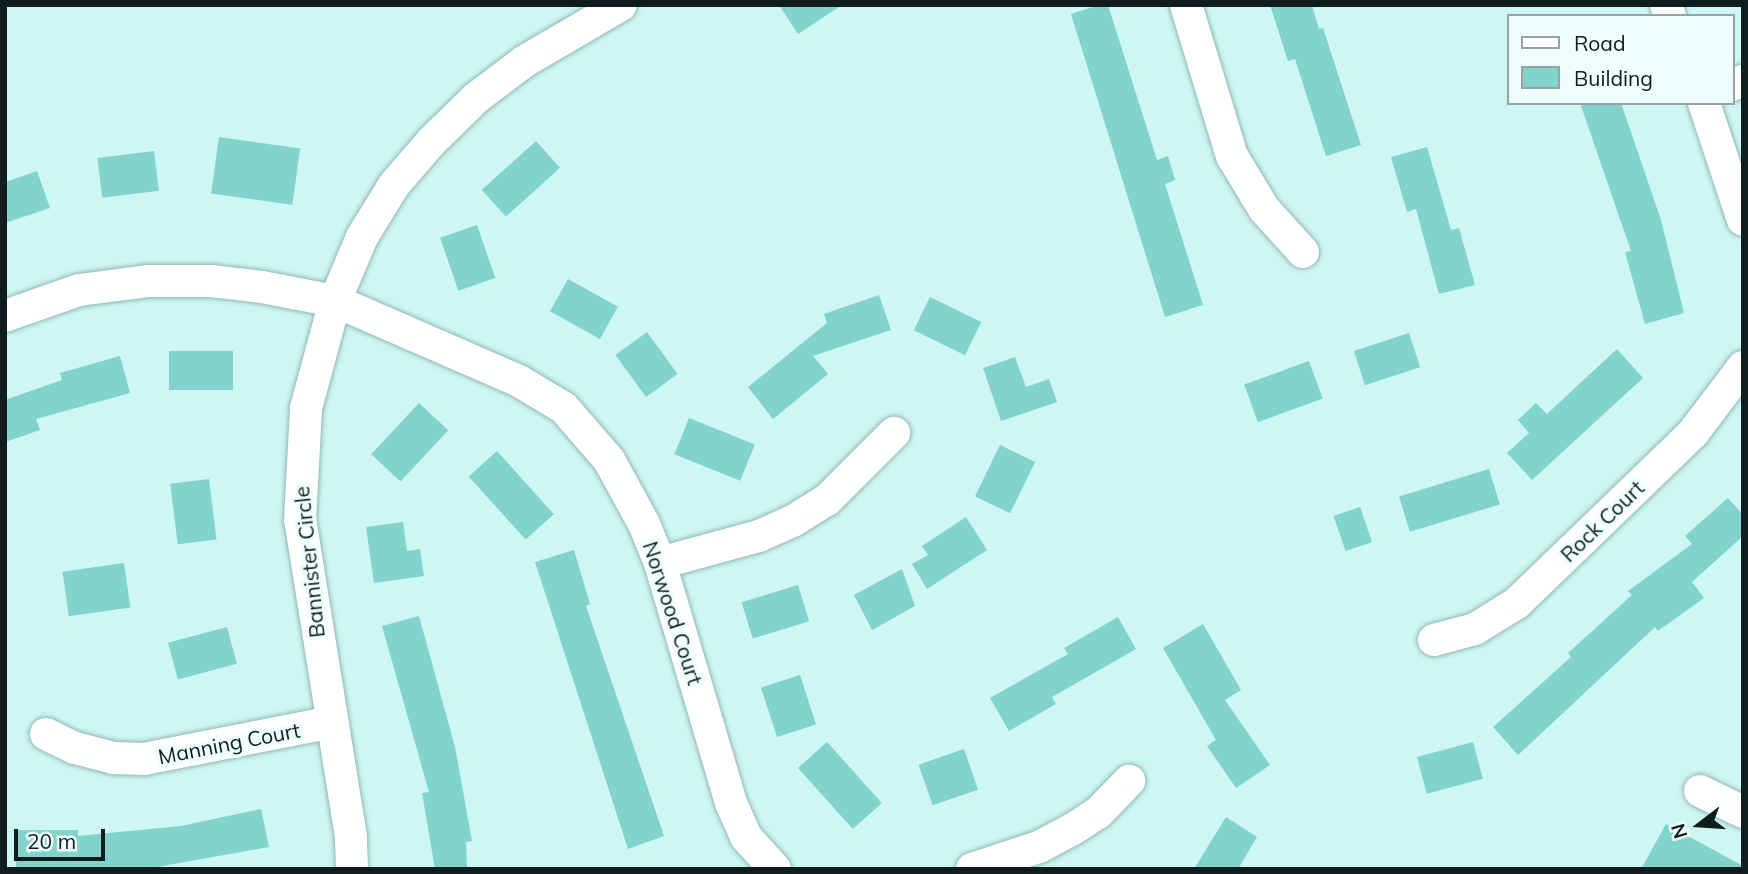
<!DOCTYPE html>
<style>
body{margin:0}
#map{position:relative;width:1748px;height:874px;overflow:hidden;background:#cef6f2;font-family:Mulish,sans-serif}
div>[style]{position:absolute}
.building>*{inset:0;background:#81d3cc;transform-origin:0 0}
.roads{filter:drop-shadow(0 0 2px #92b8b4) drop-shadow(0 0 2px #92b8b4)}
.minor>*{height:32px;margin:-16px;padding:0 16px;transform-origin:16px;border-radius:16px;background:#fff}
span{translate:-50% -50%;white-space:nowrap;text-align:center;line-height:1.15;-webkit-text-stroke:7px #eefefc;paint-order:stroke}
.street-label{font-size:21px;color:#0f1e1c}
.frame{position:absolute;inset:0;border:7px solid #0f1e1c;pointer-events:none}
.legend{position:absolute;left:1507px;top:14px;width:228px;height:91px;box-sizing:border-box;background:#eefefc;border:2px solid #95a4a2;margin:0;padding:9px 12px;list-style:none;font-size:21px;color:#0f1e1c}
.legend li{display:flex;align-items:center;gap:14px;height:35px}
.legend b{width:35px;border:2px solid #95a4a2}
.north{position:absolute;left:1664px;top:790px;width:70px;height:70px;-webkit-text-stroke:5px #eefefc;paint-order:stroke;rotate:253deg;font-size:19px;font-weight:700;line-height:28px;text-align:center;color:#0f1e1c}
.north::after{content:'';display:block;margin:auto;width:24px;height:32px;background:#0f1e1c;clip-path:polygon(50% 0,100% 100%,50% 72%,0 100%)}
.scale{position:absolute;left:14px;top:829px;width:91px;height:32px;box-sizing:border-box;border:4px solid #0f1e1c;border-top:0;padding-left:9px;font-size:21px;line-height:24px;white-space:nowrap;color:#0f1e1c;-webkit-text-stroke:5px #eefefc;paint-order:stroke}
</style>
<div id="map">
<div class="building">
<div style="clip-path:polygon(779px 5px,842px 5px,798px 34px)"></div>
<div style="clip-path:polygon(1099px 5px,1108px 5px,1157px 160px,1168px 156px,1175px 180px,1165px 184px,1203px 305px,1165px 317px,1071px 14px)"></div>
<div style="clip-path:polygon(1270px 5px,1312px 5px,1319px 29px,1323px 28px,1361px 145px,1326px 156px,1295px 59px,1288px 61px)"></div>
<div style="clip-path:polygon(1580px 103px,1621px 103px,1661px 220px,1684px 313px,1645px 324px,1625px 252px,1631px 251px)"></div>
<div style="left:219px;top:137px;width:82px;height:57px;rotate:8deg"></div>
<div style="left:536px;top:141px;width:36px;height:73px;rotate:48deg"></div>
<div style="clip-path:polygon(1427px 147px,1451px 230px,1459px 228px,1475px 285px,1439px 294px,1416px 209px,1407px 212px,1391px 157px)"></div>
<div style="left:154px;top:151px;width:40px;height:57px;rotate:83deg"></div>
<div style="clip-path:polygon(37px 171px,50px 208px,5px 223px,5px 182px)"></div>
<div style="left:477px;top:225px;width:56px;height:39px;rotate:71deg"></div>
<div style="left:568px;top:279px;width:57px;height:37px;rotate:29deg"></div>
<div style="clip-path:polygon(879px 295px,891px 330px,813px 356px,828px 374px,773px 419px,748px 387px,827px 323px,824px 314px)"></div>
<div style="left:930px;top:297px;width:57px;height:37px;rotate:26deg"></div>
<div style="left:647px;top:332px;width:52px;height:39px;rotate:54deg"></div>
<div style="left:1409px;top:333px;width:36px;height:58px;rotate:72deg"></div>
<div style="clip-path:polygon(1617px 349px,1643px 378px,1532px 480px,1507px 453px,1529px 433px,1518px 420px,1536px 403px,1547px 414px)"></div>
<div style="left:233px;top:351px;width:39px;height:64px;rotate:90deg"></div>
<div style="clip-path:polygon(120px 356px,130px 393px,36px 419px,40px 430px,5px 442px,5px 400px,62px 380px,60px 373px)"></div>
<div style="clip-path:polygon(1015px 357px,1026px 387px,1049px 379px,1057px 402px,1001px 421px,983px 368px)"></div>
<div style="left:1309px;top:361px;width:40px;height:69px;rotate:70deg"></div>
<div style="left:419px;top:403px;width:40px;height:70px;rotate:43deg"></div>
<div style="left:689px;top:418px;width:71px;height:39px;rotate:22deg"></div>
<div style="left:1000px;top:445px;width:39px;height:57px;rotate:26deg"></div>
<div style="left:497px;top:451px;width:85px;height:38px;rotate:48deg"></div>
<div style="left:1489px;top:469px;width:37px;height:94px;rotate:73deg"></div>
<div style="left:209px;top:479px;width:61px;height:39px;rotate:83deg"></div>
<div style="clip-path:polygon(1728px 498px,1743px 515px,1743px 536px,1692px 582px,1704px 598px,1658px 631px,1655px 627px,1518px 755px,1493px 727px,1571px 657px,1568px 653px,1632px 595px,1628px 591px,1692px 544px,1685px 536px)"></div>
<div style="left:1360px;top:507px;width:37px;height:28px;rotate:71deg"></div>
<div style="clip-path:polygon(966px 517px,987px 550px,927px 589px,912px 564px,928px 555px,922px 546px)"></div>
<div style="clip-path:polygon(403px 522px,407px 551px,420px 549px,424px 576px,374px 583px,366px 527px)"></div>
<div style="clip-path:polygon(574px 550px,590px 604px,586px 606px,664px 836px,628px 849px,535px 562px)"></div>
<div style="left:124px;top:563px;width:45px;height:62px;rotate:82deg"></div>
<div style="clip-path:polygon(902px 569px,915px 606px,872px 630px,854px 595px)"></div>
<div style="left:798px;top:585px;width:38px;height:59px;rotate:73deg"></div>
<div style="clip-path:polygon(419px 616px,455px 747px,472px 841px,466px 842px,467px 869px,435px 869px,422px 793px,429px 792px,382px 626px)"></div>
<div style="clip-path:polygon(1118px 617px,1136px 649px,1052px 697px,1056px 704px,1009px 731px,990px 698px,1068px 654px,1064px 648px)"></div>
<div style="clip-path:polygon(1203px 624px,1241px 690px,1225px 700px,1270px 765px,1236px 788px,1207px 746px,1216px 740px,1163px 648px)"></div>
<div style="left:227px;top:627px;width:38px;height:61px;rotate:75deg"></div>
<div style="left:800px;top:675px;width:52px;height:41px;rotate:72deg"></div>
<div style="left:827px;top:742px;width:82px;height:39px;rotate:48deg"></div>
<div style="left:1473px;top:742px;width:38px;height:58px;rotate:75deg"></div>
<div style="left:964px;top:749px;width:43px;height:48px;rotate:71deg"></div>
<div style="clip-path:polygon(261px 809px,269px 847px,146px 869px,16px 867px,16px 830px,78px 830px,78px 836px,181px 826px)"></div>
<div style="clip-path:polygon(1226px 817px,1257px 837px,1238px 869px,1194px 869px)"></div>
<div style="clip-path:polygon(1666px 824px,1743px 866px,1743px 869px,1641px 869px)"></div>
</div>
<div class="roads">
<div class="minor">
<div style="left:1186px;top:5px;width:158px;rotate:73.1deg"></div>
<div style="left:1232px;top:156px;width:62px;rotate:58.9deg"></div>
<div style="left:1264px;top:209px;width:58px;rotate:47.8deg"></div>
<div style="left:1666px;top:5px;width:12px;rotate:70deg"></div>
<div style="left:1732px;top:85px;width:12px;rotate:-20deg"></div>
<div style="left:1704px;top:103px;width:123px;rotate:71.6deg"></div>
<div style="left:5px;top:316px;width:78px;rotate:-19.4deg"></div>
<div style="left:79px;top:290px;width:71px;rotate:-7.3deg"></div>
<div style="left:149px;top:281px;width:62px"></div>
<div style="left:211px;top:281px;width:51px;rotate:6.7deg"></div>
<div style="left:262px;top:287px;width:74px;rotate:10.9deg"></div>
<div style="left:335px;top:301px;width:201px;rotate:23.5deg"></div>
<div style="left:519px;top:381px;width:52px;rotate:31deg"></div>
<div style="left:564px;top:408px;width:69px;rotate:49.1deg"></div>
<div style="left:609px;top:460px;width:73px;rotate:61.3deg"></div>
<div style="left:644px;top:524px;width:42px;rotate:67.7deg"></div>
<div style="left:660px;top:563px;width:250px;rotate:73.5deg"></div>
<div style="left:731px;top:803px;width:37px;rotate:66deg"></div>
<div style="left:746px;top:837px;width:43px;rotate:47.8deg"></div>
<div style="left:660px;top:563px;width:103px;rotate:-15.3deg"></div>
<div style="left:759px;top:536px;width:37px;rotate:-24deg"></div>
<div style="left:793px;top:521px;width:40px;rotate:-32deg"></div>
<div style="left:827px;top:500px;width:95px;rotate:-45deg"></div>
<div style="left:1434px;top:640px;width:42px;rotate:-15deg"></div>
<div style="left:1475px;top:629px;width:49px;rotate:-31.8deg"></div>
<div style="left:1517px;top:603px;width:245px;rotate:-44deg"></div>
<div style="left:1693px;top:433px;width:83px;rotate:-52.9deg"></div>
<div style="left:46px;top:734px;width:32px;rotate:26deg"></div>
<div style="left:75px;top:748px;width:40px;rotate:14.4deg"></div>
<div style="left:114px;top:758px;width:30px;rotate:2deg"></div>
<div style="left:144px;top:759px;width:192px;rotate:-11.1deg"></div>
<div style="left:1700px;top:791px;width:48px;rotate:26deg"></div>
<div style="left:352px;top:869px;width:32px;rotate:-92deg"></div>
<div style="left:351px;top:837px;width:321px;rotate:-99.1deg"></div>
<div style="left:300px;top:520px;width:112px;rotate:-86.9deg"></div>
<div style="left:306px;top:408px;width:111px;rotate:-74.8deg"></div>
<div style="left:335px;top:301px;width:69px;rotate:-67.1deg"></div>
<div style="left:362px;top:237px;width:61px;rotate:-58.4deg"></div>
<div style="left:394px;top:185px;width:58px;rotate:-49.2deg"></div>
<div style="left:432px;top:141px;width:62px;rotate:-44.3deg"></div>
<div style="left:476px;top:98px;width:61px;rotate:-37.1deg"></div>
<div style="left:525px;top:61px;width:111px;rotate:-30.3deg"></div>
<div style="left:972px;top:869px;width:71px;rotate:-18.2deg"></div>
<div style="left:1039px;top:847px;width:38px;rotate:-28deg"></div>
<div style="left:1073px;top:829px;width:30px;rotate:-33deg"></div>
<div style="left:1098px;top:813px;width:45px;rotate:-45.9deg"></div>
</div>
</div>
<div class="street-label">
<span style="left:1602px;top:521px;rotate:-44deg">Rock Court</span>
<span style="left:309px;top:562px;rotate:-96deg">Bannister Circle</span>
<span style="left:673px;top:613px;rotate:72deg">Norwood Court</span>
<span style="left:229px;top:743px;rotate:-11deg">Manning Court</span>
</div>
<div class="frame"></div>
<ul class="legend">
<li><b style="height:9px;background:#fff"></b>Road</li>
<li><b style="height:19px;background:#81d3cc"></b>Building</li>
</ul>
<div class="north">N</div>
<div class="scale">20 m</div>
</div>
